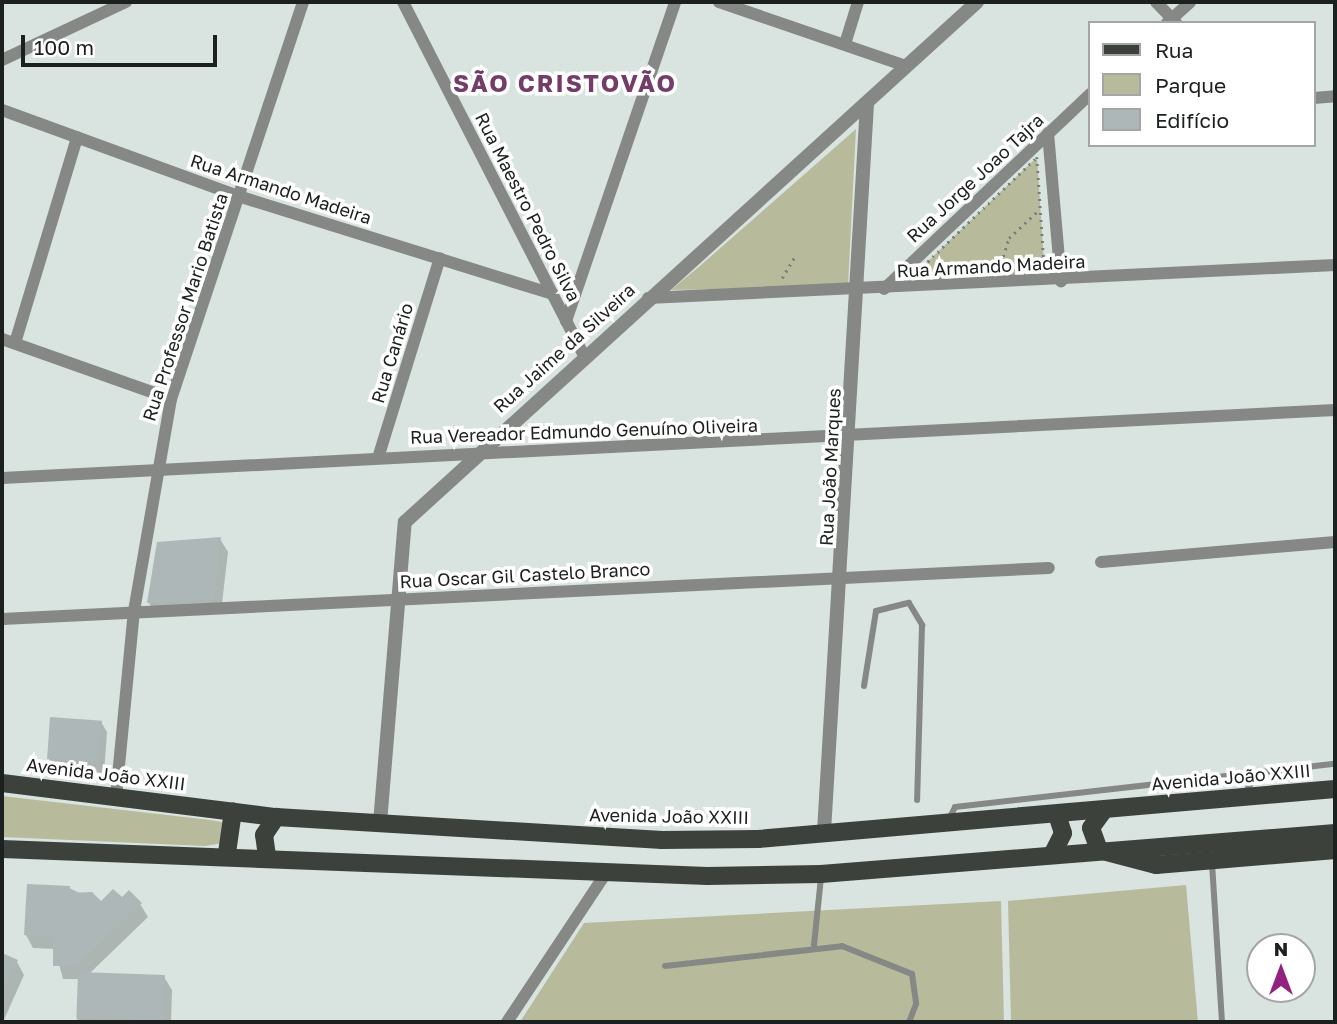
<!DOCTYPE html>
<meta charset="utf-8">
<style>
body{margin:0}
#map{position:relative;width:1337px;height:1024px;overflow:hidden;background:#d9e3e0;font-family:"Golos Text",sans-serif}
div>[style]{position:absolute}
.green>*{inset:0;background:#b8ba9c}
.shadow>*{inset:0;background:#0003}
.building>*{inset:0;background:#adb7b8;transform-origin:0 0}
.path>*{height:2.5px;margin-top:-1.25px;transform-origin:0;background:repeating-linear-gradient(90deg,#787f7d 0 2px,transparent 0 7px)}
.service>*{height:6px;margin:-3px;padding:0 3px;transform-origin:3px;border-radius:3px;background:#858885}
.minor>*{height:12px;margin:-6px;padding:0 6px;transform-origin:6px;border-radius:6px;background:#858885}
.tertiary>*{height:14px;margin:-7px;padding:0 7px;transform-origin:7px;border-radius:7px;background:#858885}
.primary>*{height:18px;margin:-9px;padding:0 9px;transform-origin:9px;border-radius:9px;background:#3d413c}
span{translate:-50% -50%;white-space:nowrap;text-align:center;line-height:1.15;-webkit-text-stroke:7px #fff;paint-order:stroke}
.street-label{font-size:18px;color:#1c201f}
.district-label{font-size:24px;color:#743c68;font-weight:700;letter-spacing:2px}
.frame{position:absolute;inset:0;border:4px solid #1c201f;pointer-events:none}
.legend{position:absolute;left:1088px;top:21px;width:228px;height:126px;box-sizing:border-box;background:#fff;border:2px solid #a4a6a5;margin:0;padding:9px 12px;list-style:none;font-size:21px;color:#1c201f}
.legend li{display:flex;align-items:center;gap:14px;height:35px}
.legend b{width:35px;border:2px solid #a4a6a5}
.north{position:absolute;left:1246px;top:933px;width:70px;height:70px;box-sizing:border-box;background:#fff;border:2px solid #a4a6a5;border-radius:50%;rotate:0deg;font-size:19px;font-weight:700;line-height:28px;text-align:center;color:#1c201f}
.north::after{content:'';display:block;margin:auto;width:24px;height:32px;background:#932181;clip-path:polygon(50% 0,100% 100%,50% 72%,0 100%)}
.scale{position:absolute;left:21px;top:35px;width:196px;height:32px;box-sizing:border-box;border:4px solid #1c201f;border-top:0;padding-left:9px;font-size:21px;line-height:24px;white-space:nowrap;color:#1c201f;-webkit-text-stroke:5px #fff;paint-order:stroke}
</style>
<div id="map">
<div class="green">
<div style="clip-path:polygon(856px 129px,848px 286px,671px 290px,701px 265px)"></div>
<div style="clip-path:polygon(1037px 157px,1045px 277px,902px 286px)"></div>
<div style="clip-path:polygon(2px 796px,210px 820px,227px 823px,223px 843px,205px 846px,2px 837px)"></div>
<div style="clip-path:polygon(1186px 885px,1198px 1022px,1011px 1022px,1008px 901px)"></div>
<div style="clip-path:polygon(1001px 901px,1004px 1022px,520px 1022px,584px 923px)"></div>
</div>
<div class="shadow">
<div style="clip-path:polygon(220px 539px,228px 552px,221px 612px,157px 616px,149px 603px)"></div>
<div style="clip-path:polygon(101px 722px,107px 732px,104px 773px,54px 769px,49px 759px)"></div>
<div style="clip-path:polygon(69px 888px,101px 903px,140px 904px,148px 917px,89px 974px,164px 977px,172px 990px,171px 1022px,77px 1022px,79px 979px,63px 979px,55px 949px,33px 948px,26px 935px)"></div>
<div style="clip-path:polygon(2px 955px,17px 962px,24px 975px,3px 1022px)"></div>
</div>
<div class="building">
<div style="clip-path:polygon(221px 537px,214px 599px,147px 603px,157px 542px)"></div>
<div style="left:50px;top:717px;width:52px;height:42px;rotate:4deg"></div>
<div style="clip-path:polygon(27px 884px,70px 886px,70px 893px,92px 892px,101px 901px,113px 889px,122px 897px,129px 890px,142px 903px,76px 966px,53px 966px,53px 937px,24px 935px)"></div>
<div style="clip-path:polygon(2px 953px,18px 960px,2px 994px)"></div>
<div style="left:78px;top:972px;width:87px;height:46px;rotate:2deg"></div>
</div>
<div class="path">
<div style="left:1037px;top:157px;width:120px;rotate:86.2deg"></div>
<div style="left:1045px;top:277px;width:143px;rotate:176.4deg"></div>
<div style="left:902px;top:286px;width:187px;rotate:-43.7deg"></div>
<div style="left:999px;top:270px;width:34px;rotate:-73deg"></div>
<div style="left:1009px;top:238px;width:42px;rotate:-43.1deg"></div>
<div style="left:782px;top:278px;width:26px;rotate:-59deg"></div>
</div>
<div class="service">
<div style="left:864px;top:686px;width:76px;rotate:-80.9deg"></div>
<div style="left:876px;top:611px;width:34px;rotate:-14deg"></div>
<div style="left:909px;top:603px;width:26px;rotate:59deg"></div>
<div style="left:922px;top:625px;width:175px;rotate:91.6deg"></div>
<div style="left:1245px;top:793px;width:26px;rotate:-58deg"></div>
<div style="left:949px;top:819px;width:13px;rotate:-63deg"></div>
<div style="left:955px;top:807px;width:382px;rotate:-6.5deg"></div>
<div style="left:1212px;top:863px;width:159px;rotate:86.4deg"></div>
<div style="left:814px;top:945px;width:68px;rotate:-84.1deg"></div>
<div style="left:665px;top:966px;width:178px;rotate:-6.4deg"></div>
<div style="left:842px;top:946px;width:75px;rotate:21.8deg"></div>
<div style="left:912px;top:974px;width:30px;rotate:82deg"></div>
<div style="left:916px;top:1004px;width:19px;rotate:111deg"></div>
</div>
<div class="minor">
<div style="left:403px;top:2px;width:395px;rotate:62.9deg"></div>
<div style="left:719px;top:2px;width:198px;rotate:18.9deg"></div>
<div style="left:1156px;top:2px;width:29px;rotate:46deg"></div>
<div style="left:1167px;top:23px;width:31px;rotate:-42deg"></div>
<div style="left:845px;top:44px;width:44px;rotate:-72.8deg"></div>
<div style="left:2px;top:60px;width:137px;rotate:-25.1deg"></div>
<div style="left:1314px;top:98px;width:21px;rotate:-5deg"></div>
<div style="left:2px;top:110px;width:251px;rotate:20deg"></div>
<div style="left:238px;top:196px;width:330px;rotate:17.3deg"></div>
<div style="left:1048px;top:133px;width:149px;rotate:85deg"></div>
<div style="left:884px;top:289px;width:284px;rotate:-43.4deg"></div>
<div style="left:648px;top:298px;width:688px;rotate:-2.75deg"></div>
<div style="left:566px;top:321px;width:337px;rotate:-71.1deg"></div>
<div style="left:2px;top:339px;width:179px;rotate:19.5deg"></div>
<div style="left:15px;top:343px;width:215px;rotate:-73.2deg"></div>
<div style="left:378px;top:458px;width:209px;rotate:-72.8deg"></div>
<div style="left:2px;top:478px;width:1335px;rotate:-2.92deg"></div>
<div style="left:1101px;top:562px;width:235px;rotate:-4.9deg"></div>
<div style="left:2px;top:619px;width:1048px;rotate:-2.79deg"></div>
<div style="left:116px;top:797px;width:187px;rotate:-84.5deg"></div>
<div style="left:134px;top:611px;width:215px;rotate:-80.1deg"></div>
<div style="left:171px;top:399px;width:418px;rotate:-71.6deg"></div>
<div style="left:507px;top:1022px;width:175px;rotate:-56.4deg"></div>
</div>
<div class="tertiary">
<div style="left:380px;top:823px;width:302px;rotate:-85.3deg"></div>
<div style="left:405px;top:522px;width:773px;rotate:-42.27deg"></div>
<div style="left:824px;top:832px;width:730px;rotate:-86.62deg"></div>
</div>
<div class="primary">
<div style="left:2px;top:783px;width:276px;rotate:7.1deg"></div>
<div style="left:276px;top:817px;width:387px;rotate:3.4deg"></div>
<div style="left:662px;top:840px;width:96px;rotate:-0.6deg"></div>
<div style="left:758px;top:839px;width:579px;rotate:-4.95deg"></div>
<div style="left:1104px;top:810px;width:22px;rotate:126deg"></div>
<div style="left:1091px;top:828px;width:23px;rotate:70deg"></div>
<div style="left:1099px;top:850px;width:59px;rotate:14.7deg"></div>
<div style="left:1156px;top:865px;width:180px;rotate:-4.8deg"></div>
<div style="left:2px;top:849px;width:706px;rotate:2.19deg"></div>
<div style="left:707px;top:876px;width:114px;rotate:-1deg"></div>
<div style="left:821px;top:874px;width:516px;rotate:-4.56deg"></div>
<div style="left:227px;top:853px;width:42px;rotate:-81.9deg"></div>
<div style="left:1053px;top:853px;width:22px;rotate:-63deg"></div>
<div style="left:1063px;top:833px;width:19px;rotate:-108deg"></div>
<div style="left:267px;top:856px;width:21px;rotate:-98deg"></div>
<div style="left:264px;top:835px;width:22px;rotate:-56deg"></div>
</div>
<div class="street-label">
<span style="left:975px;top:178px;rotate:-43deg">Rua Jorge Joao Tajra</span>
<span style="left:281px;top:189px;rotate:18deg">Rua Armando Madeira</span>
<span style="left:528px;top:207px;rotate:63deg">Rua Maestro Pedro Silva</span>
<span style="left:991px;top:266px;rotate:-3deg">Rua Armando Madeira</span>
<span style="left:185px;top:307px;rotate:-72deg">Rua Professor Mario Batista</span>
<span style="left:564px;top:348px;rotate:-42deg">Rua Jaime da Silveira</span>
<span style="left:392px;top:353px;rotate:-73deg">Rua Canário</span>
<span style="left:584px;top:431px;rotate:-2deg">Rua Vereador Edmundo Genuíno Oliveira</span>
<span style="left:830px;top:467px;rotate:-87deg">Rua João Marques</span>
<span style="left:525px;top:575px;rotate:-3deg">Rua Oscar Gil Castelo Branco</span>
<span style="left:106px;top:774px;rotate:7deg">Avenida João XXIII</span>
<span style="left:1231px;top:777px;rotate:-5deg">Avenida João XXIII</span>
<span style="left:669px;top:816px;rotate:1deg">Avenida João XXIII</span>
</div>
<div class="district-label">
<span style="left:565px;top:83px">SÃO CRISTOVÃO</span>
</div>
<div class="frame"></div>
<ul class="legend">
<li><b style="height:9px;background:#3d413c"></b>Rua</li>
<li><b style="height:19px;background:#b8ba9c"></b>Parque</li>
<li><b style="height:19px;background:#adb7b8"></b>Edifício</li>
</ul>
<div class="north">N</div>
<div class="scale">100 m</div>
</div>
